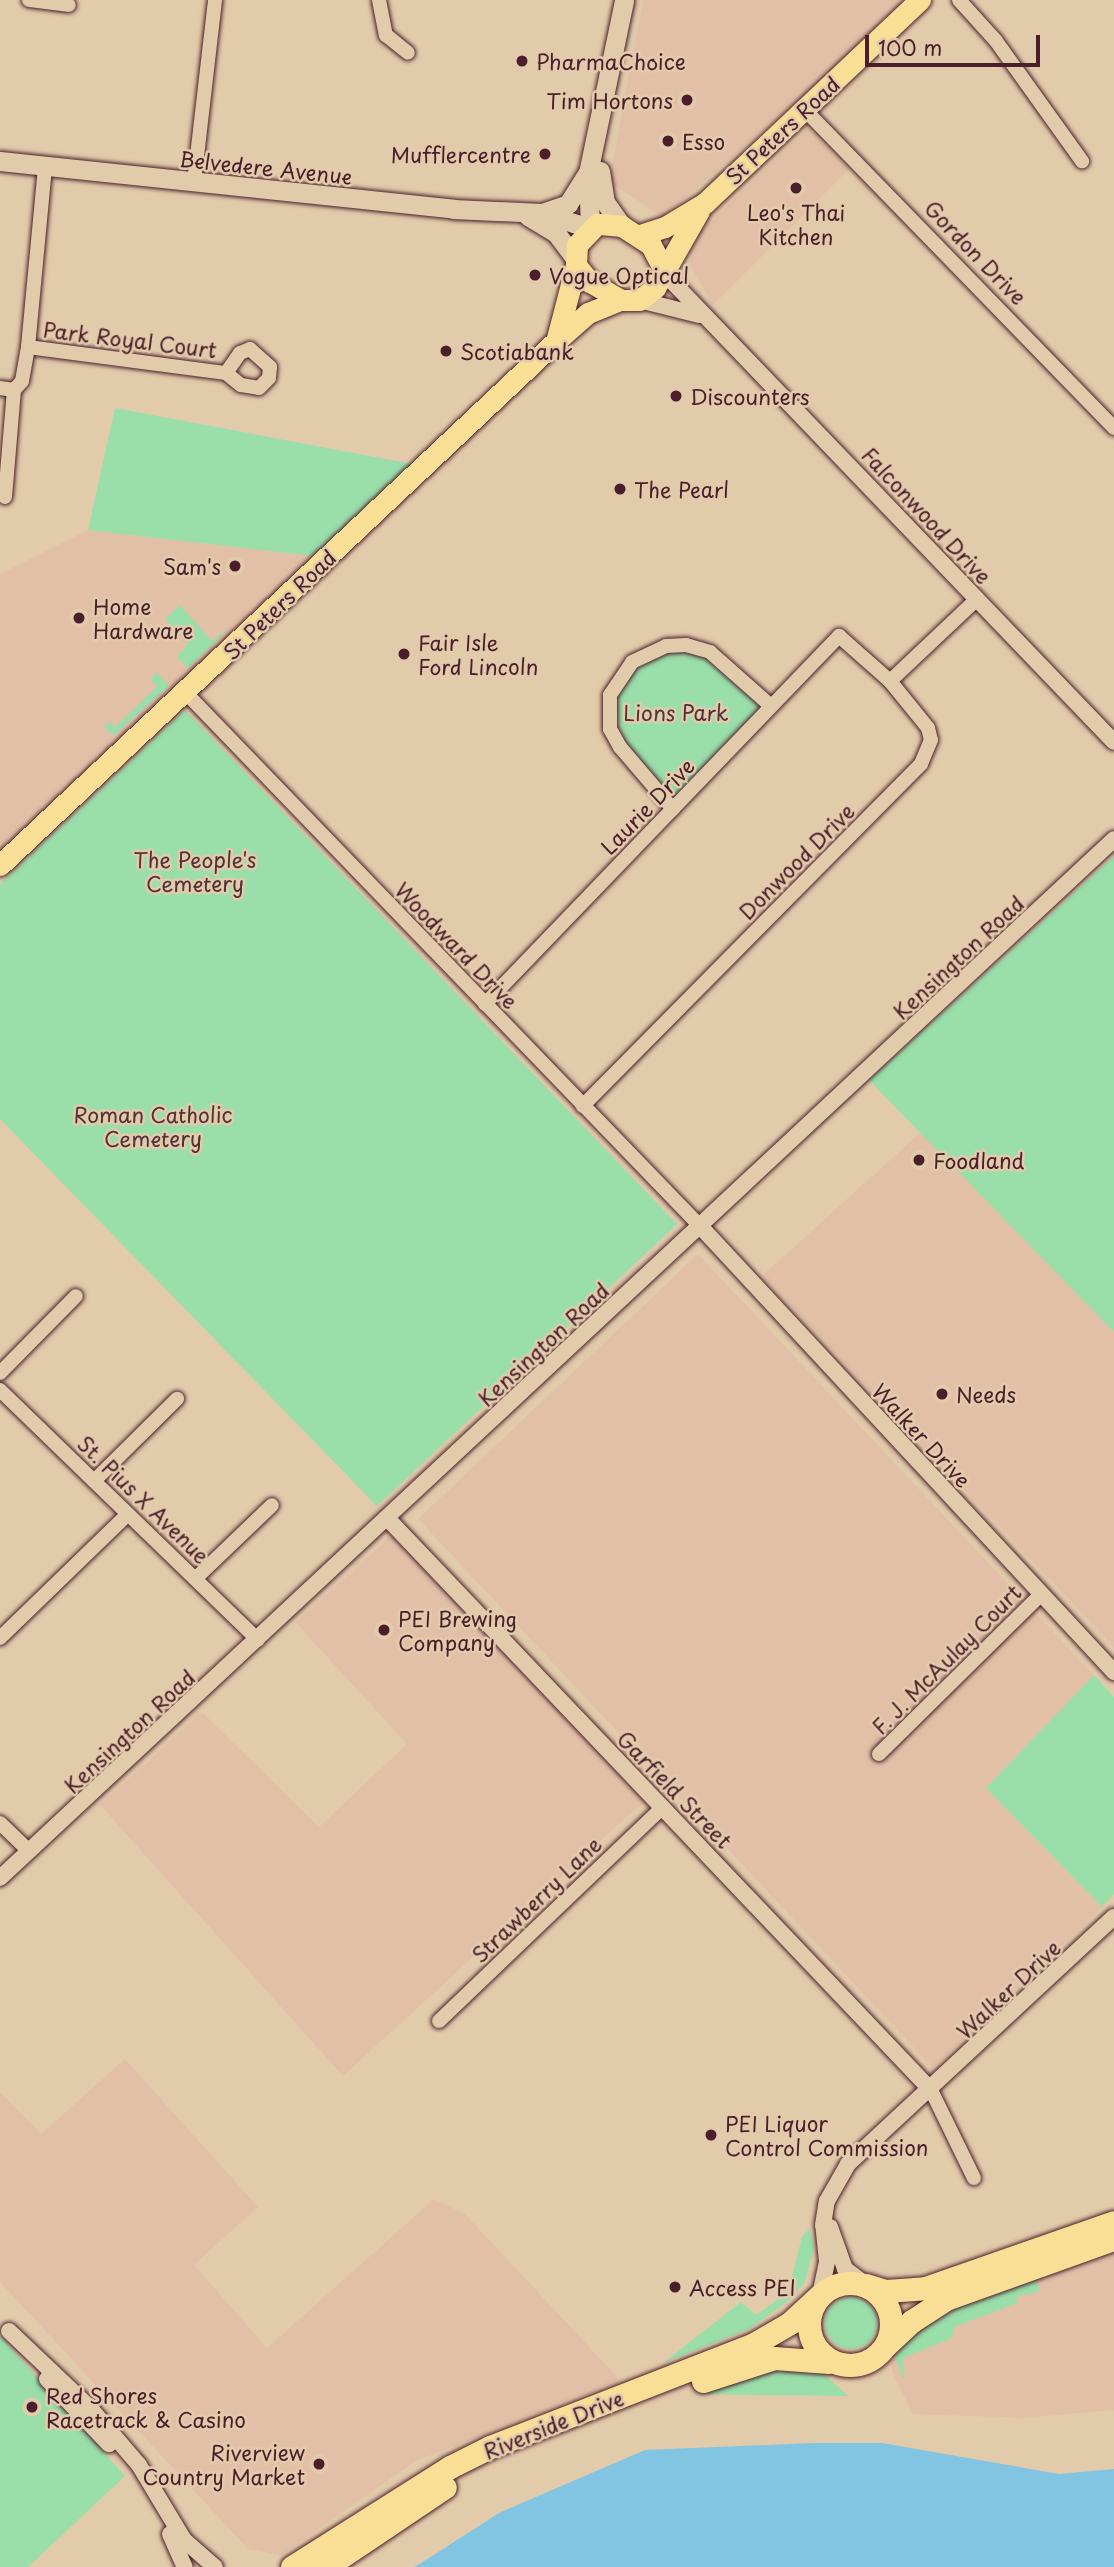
<!DOCTYPE html>
<style>
body{margin:0}
#map{position:relative;width:1114px;height:2567px;overflow:hidden;background:#e2cbab;font-family:"Playpen Sans",sans-serif}
div>[style]{position:absolute}
.built>*{inset:0;background:#e2c0a7}
.green>*{inset:0;background:#9adeaa}
.round{border-radius:50%}
.water>*{inset:0;background:#82c5e3}
.roads{filter:drop-shadow(0 0 2px #4a1f2b) drop-shadow(0 0 2px #4a1f2b)}
.minor>*{height:14px;margin:-7px;padding:0 7px;transform-origin:7px;border-radius:7px;background:#e2cbab}
.tertiary>*{height:16px;margin:-8px;padding:0 8px;transform-origin:8px;border-radius:8px;background:#e2cbab}
.secondary>*{height:19px;margin:-9.5px;padding:0 9.5px;transform-origin:9.5px;border-radius:9.5px;background:#e2cbab}
.primary>*{height:21px;margin:-10.5px;padding:0 10.5px;transform-origin:10.5px;border-radius:10.5px;background:#f9df96}
.trunk>*{height:23px;margin:-11.5px;padding:0 11.5px;transform-origin:11.5px;border-radius:11.5px;background:#f9df96}
.trunk>.ring{margin:-11.5px;padding:0;box-sizing:content-box;background:none;border:23px solid #f9df96;border-radius:50%}
.dots>*{width:19px;height:19px;translate:-50% -50%;box-sizing:border-box;border:4px solid #e2cbab;border-radius:50%}
span{translate:-50% -50%;white-space:nowrap;text-align:center;line-height:1.15;-webkit-text-stroke:5px #e2cbab;paint-order:stroke}
.poi-label{font-size:21px;color:#4a1f2b}
.left{translate:0 -50%;text-align:left}
.right{translate:-100% -50%;text-align:right}
.street-label{font-size:21px;color:#4a1f2b}
.park-label{font-size:21px;color:#523238}
.scale{position:absolute;left:865px;top:35px;width:175px;height:32px;box-sizing:border-box;border:4px solid #4a1f2b;border-top:0;padding-left:9px;font-size:21px;line-height:24px;white-space:nowrap;color:#4a1f2b;-webkit-text-stroke:5px #e2cbab;paint-order:stroke}
</style>
<div id="map">
<div class="built">
<div style="clip-path:polygon(643px 0,906px 0,870px 37px,663px 217px,609px 182px)"></div>
<div style="clip-path:polygon(808px 128px,849px 169px,713px 305px,690px 265px,690px 242px)"></div>
<div style="clip-path:polygon(88px 530px,312px 556px,0 855px,0 574px)"></div>
<div style="clip-path:polygon(921px 1132px,1114px 1332px,1114px 1647px,762px 1276px)"></div>
<div style="clip-path:polygon(698px 1254px,1094px 1675px,986px 1788px,1102px 1907px,933px 2068px,418px 1519px)"></div>
<div style="clip-path:polygon(395px 1532px,644px 1801px,343px 2076px,100px 1805px,202px 1712px,319px 1827px,407px 1744px,296px 1623px)"></div>
<div style="clip-path:polygon(125px 2059px,258px 2207px,194px 2265px,267px 2348px,434px 2199px,465px 2214px,621px 2381px,416px 2461px,281px 2555px,248px 2549px,0 2282px,0 2092px,41px 2134px)"></div>
<div style="clip-path:polygon(1114px 2252px,1114px 2410px,1022px 2418px,913px 2414px,892px 2372px,891px 2352px,936px 2313px,1065px 2265px)"></div>
</div>
<div class="green">
<div style="clip-path:polygon(115px 408px,412px 464px,312px 556px,88px 530px)"></div>
<div style="clip-path:polygon(180px 605px,212px 641px,232px 626px,188px 668px,177px 657px,188px 644px,165px 619px)"></div>
<div style="clip-path:polygon(685px 651px,707px 656px,763px 708px,675px 799px,625px 743px,614px 710px,617px 696px,636px 666px,666px 652px)"></div>
<div style="clip-path:polygon(157px 673px,169px 686px,113px 736px,104px 726px,110px 722px,115px 727px,157px 687px,151px 679px)"></div>
<div style="clip-path:polygon(185px 710px,677px 1224px,377px 1506px,0 1119px,0 884px)"></div>
<div style="clip-path:polygon(1114px 856px,1114px 1332px,869px 1080px)"></div>
<div style="clip-path:polygon(1094px 1675px,1114px 1697px,1114px 1894px,1102px 1907px,986px 1788px)"></div>
<div style="clip-path:polygon(810px 2228px,814px 2248px,805px 2282px,788px 2301px,749px 2329px,663px 2363px,741px 2302px,756px 2315px,788px 2292px,802px 2237px)"></div>
<div style="clip-path:polygon(1036px 2279px,1040px 2291px,1018px 2296px,1017px 2303px,954px 2327px,952px 2338px,903px 2358px,904px 2381px,895px 2357px,916px 2332px,972px 2300px)"></div>
<div class="round" style="left:825px;top:2297px;width:52px;height:52px"></div>
<div style="clip-path:polygon(0 2336px,125px 2476px,28px 2567px,0 2567px)"></div>
<div style="clip-path:polygon(777px 2364px,821px 2371px,848px 2396px,694px 2394px)"></div>
</div>
<div class="water">
<div style="clip-path:polygon(814px 2443px,882px 2443px,1059px 2474px,1114px 2469px,1114px 2567px,415px 2567px,499px 2513px,645px 2450px)"></div>
</div>
<div class="roads">
<div class="minor">
<div style="left:29px;top:0;width:40px;rotate:7.1deg"></div>
<div style="left:379px;top:0;width:36px;rotate:79deg"></div>
<div style="left:386px;top:35px;width:28px;rotate:39deg"></div>
<div style="left:959px;top:0;width:55px;rotate:47.9deg"></div>
<div style="left:996px;top:41px;width:148px;rotate:54.4deg"></div>
<div style="left:804px;top:109px;width:445px;rotate:45.8deg"></div>
<div style="left:194px;top:182px;width:183px;rotate:-83.4deg"></div>
<div style="left:28px;top:347px;width:200px;rotate:7.5deg"></div>
<div style="left:226px;top:373px;width:19px;rotate:39deg"></div>
<div style="left:241px;top:385px;width:18px;rotate:9deg"></div>
<div style="left:259px;top:388px;width:14px;rotate:-45deg"></div>
<div style="left:269px;top:378px;width:11px;rotate:-85deg"></div>
<div style="left:270px;top:367px;width:27px;rotate:-138deg"></div>
<div style="left:250px;top:349px;width:11px;rotate:158deg"></div>
<div style="left:240px;top:353px;width:24px;rotate:125deg"></div>
<div style="left:0;top:388px;width:14px;rotate:8deg"></div>
<div style="left:14px;top:390px;width:12px;rotate:-48deg"></div>
<div style="left:22px;top:381px;width:35px;rotate:-80deg"></div>
<div style="left:28px;top:347px;width:180px;rotate:-84.6deg"></div>
<div style="left:5px;top:497px;width:107px;rotate:-85.2deg"></div>
<div style="left:890px;top:681px;width:120px;rotate:-43.3deg"></div>
<div style="left:185px;top:692px;width:742px;rotate:46.04deg"></div>
<div style="left:673px;top:809px;width:82px;rotate:-130.5deg"></div>
<div style="left:620px;top:747px;width:21px;rotate:-119deg"></div>
<div style="left:610px;top:729px;width:34px;rotate:-90deg"></div>
<div style="left:610px;top:695px;width:40px;rotate:-56deg"></div>
<div style="left:632px;top:662px;width:38px;rotate:-25deg"></div>
<div style="left:666px;top:646px;width:20px;rotate:-3deg"></div>
<div style="left:686px;top:645px;width:25px;rotate:16deg"></div>
<div style="left:710px;top:652px;width:81px;rotate:41.5deg"></div>
<div style="left:485px;top:1004px;width:511px;rotate:-46.11deg"></div>
<div style="left:839px;top:636px;width:68px;rotate:41.4deg"></div>
<div style="left:890px;top:681px;width:60px;rotate:51deg"></div>
<div style="left:928px;top:728px;width:12px;rotate:76deg"></div>
<div style="left:931px;top:740px;width:26px;rotate:113deg"></div>
<div style="left:921px;top:764px;width:481px;rotate:134.7deg"></div>
<div style="left:0;top:1373px;width:108px;rotate:-45.4deg"></div>
<div style="left:0;top:1390px;width:359px;rotate:44.1deg"></div>
<div style="left:94px;top:1481px;width:117px;rotate:-44.7deg"></div>
<div style="left:196px;top:1578px;width:105px;rotate:-43.8deg"></div>
<div style="left:0;top:1638px;width:178px;rotate:-44.1deg"></div>
<div style="left:879px;top:1754px;width:228px;rotate:-44.6deg"></div>
<div style="left:0;top:1823px;width:40px;rotate:44deg"></div>
<div style="left:439px;top:2021px;width:310px;rotate:-43.7deg"></div>
<div style="left:931px;top:2090px;width:98px;rotate:64deg"></div>
</div>
<div class="tertiary">
<div style="left:663px;top:272px;width:651px;rotate:46.18deg"></div>
<div style="left:639px;top:300px;width:62px;rotate:14deg"></div>
<div style="left:700px;top:1226px;width:609px;rotate:47.13deg"></div>
<div style="left:387px;top:1518px;width:789px;rotate:46.44deg"></div>
<div style="left:0;top:1878px;width:1523px;rotate:-43deg"></div>
<div style="left:830px;top:2227px;width:45px;rotate:70.3deg"></div>
<div style="left:845px;top:2269px;width:26px;rotate:37deg"></div>
<div style="left:820px;top:2295px;width:35px;rotate:-78deg"></div>
<div style="left:827px;top:2261px;width:36px;rotate:-96deg"></div>
<div style="left:823px;top:2225px;width:24px;rotate:-81deg"></div>
<div style="left:827px;top:2201px;width:43px;rotate:-60.4deg"></div>
<div style="left:848px;top:2164px;width:363px;rotate:-42.9deg"></div>
<div style="left:9px;top:2331px;width:112px;rotate:43.5deg"></div>
<div style="left:90px;top:2408px;width:75px;rotate:49.3deg"></div>
<div style="left:139px;top:2465px;width:87px;rotate:59deg"></div>
<div style="left:184px;top:2540px;width:41px;rotate:41.1deg"></div>
<div style="left:47px;top:2379px;width:90px;rotate:46.4deg"></div>
<div style="left:170px;top:2534px;width:36px;rotate:66deg"></div>
</div>
<div class="secondary">
<div style="left:0;top:161px;width:456px;rotate:6deg"></div>
<div style="left:453px;top:209px;width:89px;rotate:2.6deg"></div>
<div style="left:542px;top:213px;width:49px;rotate:17.7deg"></div>
<div style="left:600px;top:171px;width:31px;rotate:81deg"></div>
<div style="left:605px;top:202px;width:29px;rotate:55deg"></div>
<div style="left:542px;top:213px;width:28px;rotate:-19deg"></div>
<div style="left:568px;top:204px;width:36px;rotate:-58deg"></div>
<div style="left:528px;top:216px;width:33px;rotate:31deg"></div>
<div style="left:556px;top:233px;width:31px;rotate:53deg"></div>
<div style="left:590px;top:227px;width:54px;rotate:-92.1deg"></div>
<div style="left:588px;top:173px;width:177px;rotate:-78.2deg"></div>
</div>
<div class="primary">
<div style="left:640px;top:235px;width:26px;rotate:-18deg"></div>
<div style="left:665px;top:227px;width:47px;rotate:-31deg"></div>
<div style="left:705px;top:203px;width:296px;rotate:-43.4deg"></div>
<div style="left:663px;top:268px;width:26px;rotate:-118deg"></div>
<div style="left:651px;top:245px;width:35px;rotate:-147deg"></div>
<div style="left:622px;top:226px;width:25px;rotate:-175deg"></div>
<div style="left:597px;top:224px;width:29px;rotate:134deg"></div>
<div style="left:577px;top:245px;width:20px;rotate:93deg"></div>
<div style="left:576px;top:265px;width:22px;rotate:51deg"></div>
<div style="left:590px;top:282px;width:36px;rotate:30deg"></div>
<div style="left:621px;top:300px;width:18px"></div>
<div style="left:639px;top:300px;width:20px;rotate:-37deg"></div>
<div style="left:655px;top:288px;width:89px;rotate:-60.3deg"></div>
<div style="left:557px;top:338px;width:75px;rotate:-75.4deg"></div>
<div style="left:0;top:865px;width:764px;rotate:-43.3deg"></div>
<div style="left:556px;top:341px;width:43px;rotate:-41.2deg"></div>
<div style="left:588px;top:313px;width:35px;rotate:-22deg"></div>
</div>
<div class="trunk">
<div class="ring" style="left:809px;top:2283px;width:59px;height:59px"></div>
<div style="left:866px;top:2285px;width:21px;rotate:17deg"></div>
<div style="left:886px;top:2291px;width:39px;rotate:-4deg"></div>
<div style="left:925px;top:2288px;width:200px;rotate:-19.2deg"></div>
<div style="left:885px;top:2346px;width:37px;rotate:-43deg"></div>
<div style="left:912px;top:2321px;width:40px;rotate:-32.9deg"></div>
<div style="left:946px;top:2299px;width:178px;rotate:-19.7deg"></div>
<div style="left:703px;top:2381px;width:75px;rotate:-17.9deg"></div>
<div style="left:774px;top:2358px;width:55px;rotate:4.2deg"></div>
<div style="left:292px;top:2567px;width:187px;rotate:-32.3deg"></div>
<div style="left:450px;top:2467px;width:45px;rotate:-26.6deg"></div>
<div style="left:490px;top:2447px;width:283px;rotate:-21.3deg"></div>
<div style="left:754px;top:2344px;width:42px;rotate:-30.3deg"></div>
<div style="left:790px;top:2323px;width:41px;rotate:-43deg"></div>
<div style="left:326px;top:2567px;width:143px;rotate:-33.9deg"></div>
</div>
</div>
<div class="dots">
<div style="left:522px;top:61px;background:#4a1f2b"></div>
<div style="left:687px;top:100px;background:#4a1f2b"></div>
<div style="left:668px;top:141px;background:#4a1f2b"></div>
<div style="left:545px;top:154px;background:#4a1f2b"></div>
<div style="left:796px;top:188px;background:#4a1f2b"></div>
<div style="left:535px;top:275px;background:#4a1f2b"></div>
<div style="left:446px;top:351px;background:#4a1f2b"></div>
<div style="left:676px;top:396px;background:#4a1f2b"></div>
<div style="left:620px;top:489px;background:#4a1f2b"></div>
<div style="left:235px;top:566px;background:#4a1f2b"></div>
<div style="left:79px;top:618px;background:#4a1f2b"></div>
<div style="left:404px;top:654px;background:#4a1f2b"></div>
<div style="left:919px;top:1160px;background:#4a1f2b"></div>
<div style="left:942px;top:1394px;background:#4a1f2b"></div>
<div style="left:384px;top:1630px;background:#4a1f2b"></div>
<div style="left:711px;top:2135px;background:#4a1f2b"></div>
<div style="left:675px;top:2287px;background:#4a1f2b"></div>
<div style="left:32px;top:2407px;background:#4a1f2b"></div>
<div style="left:319px;top:2464px;background:#4a1f2b"></div>
</div>
<div class="poi-label">
<span class="left" style="left:536px;top:61px">PharmaChoice</span>
<span class="right" style="left:673px;top:100px">Tim Hortons</span>
<span class="left" style="left:682px;top:141px">Esso</span>
<span class="right" style="left:531px;top:154px">Mufflercentre</span>
<span style="left:796px;top:224px">Leo's Thai<br>Kitchen</span>
<span class="left" style="left:549px;top:275px">Vogue Optical</span>
<span class="left" style="left:460px;top:351px">Scotiabank</span>
<span class="left" style="left:690px;top:396px">Discounters</span>
<span class="left" style="left:634px;top:489px">The Pearl</span>
<span class="right" style="left:221px;top:566px">Sam's</span>
<span class="left" style="left:93px;top:618px">Home<br>Hardware</span>
<span class="left" style="left:418px;top:654px">Fair Isle<br>Ford Lincoln</span>
<span class="left" style="left:933px;top:1160px">Foodland</span>
<span class="left" style="left:956px;top:1394px">Needs</span>
<span class="left" style="left:398px;top:1630px">PEI Brewing<br>Company</span>
<span class="left" style="left:725px;top:2135px">PEI Liquor<br>Control Commission</span>
<span class="left" style="left:689px;top:2287px">Access PEI</span>
<span class="left" style="left:46px;top:2407px">Red Shores<br>Racetrack &amp; Casino</span>
<span class="right" style="left:305px;top:2464px">Riverview<br>Country Market</span>
</div>
<div class="street-label">
<span style="left:782px;top:130px;rotate:-43deg">St Peters Road</span>
<span style="left:266px;top:167px;rotate:6deg">Belvedere Avenue</span>
<span style="left:976px;top:252px;rotate:46deg">Gordon Drive</span>
<span style="left:130px;top:339px;rotate:7deg">Park Royal Court</span>
<span style="left:927px;top:515px;rotate:47deg">Falconwood Drive</span>
<span style="left:279px;top:604px;rotate:-44deg">St Peters Road</span>
<span style="left:647px;top:806px;rotate:-46deg">Laurie Drive</span>
<span style="left:796px;top:861px;rotate:-45deg">Donwood Drive</span>
<span style="left:457px;top:945px;rotate:46deg">Woodward Drive</span>
<span style="left:958px;top:957px;rotate:-43deg">Kensington Road</span>
<span style="left:543px;top:1344px;rotate:-43deg">Kensington Road</span>
<span style="left:922px;top:1435px;rotate:47deg">Walker Drive</span>
<span style="left:144px;top:1499px;rotate:44deg">St. Pius X Avenue</span>
<span style="left:946px;top:1659px;rotate:-45deg">F. J. McAulay Court</span>
<span style="left:129px;top:1731px;rotate:-43deg">Kensington Road</span>
<span style="left:675px;top:1789px;rotate:46deg">Garfield Street</span>
<span style="left:536px;top:1899px;rotate:-44deg">Strawberry Lane</span>
<span style="left:1008px;top:1989px;rotate:-43deg">Walker Drive</span>
<span style="left:553px;top:2424px;rotate:-22deg">Riverside Drive</span>
</div>
<div class="park-label">
<span style="left:676px;top:712px">Lions Park</span>
<span style="left:195px;top:871px">The People's<br>Cemetery</span>
<span style="left:153px;top:1126px">Roman Catholic<br>Cemetery</span>
</div>
<div class="scale">100 m</div>
</div>
